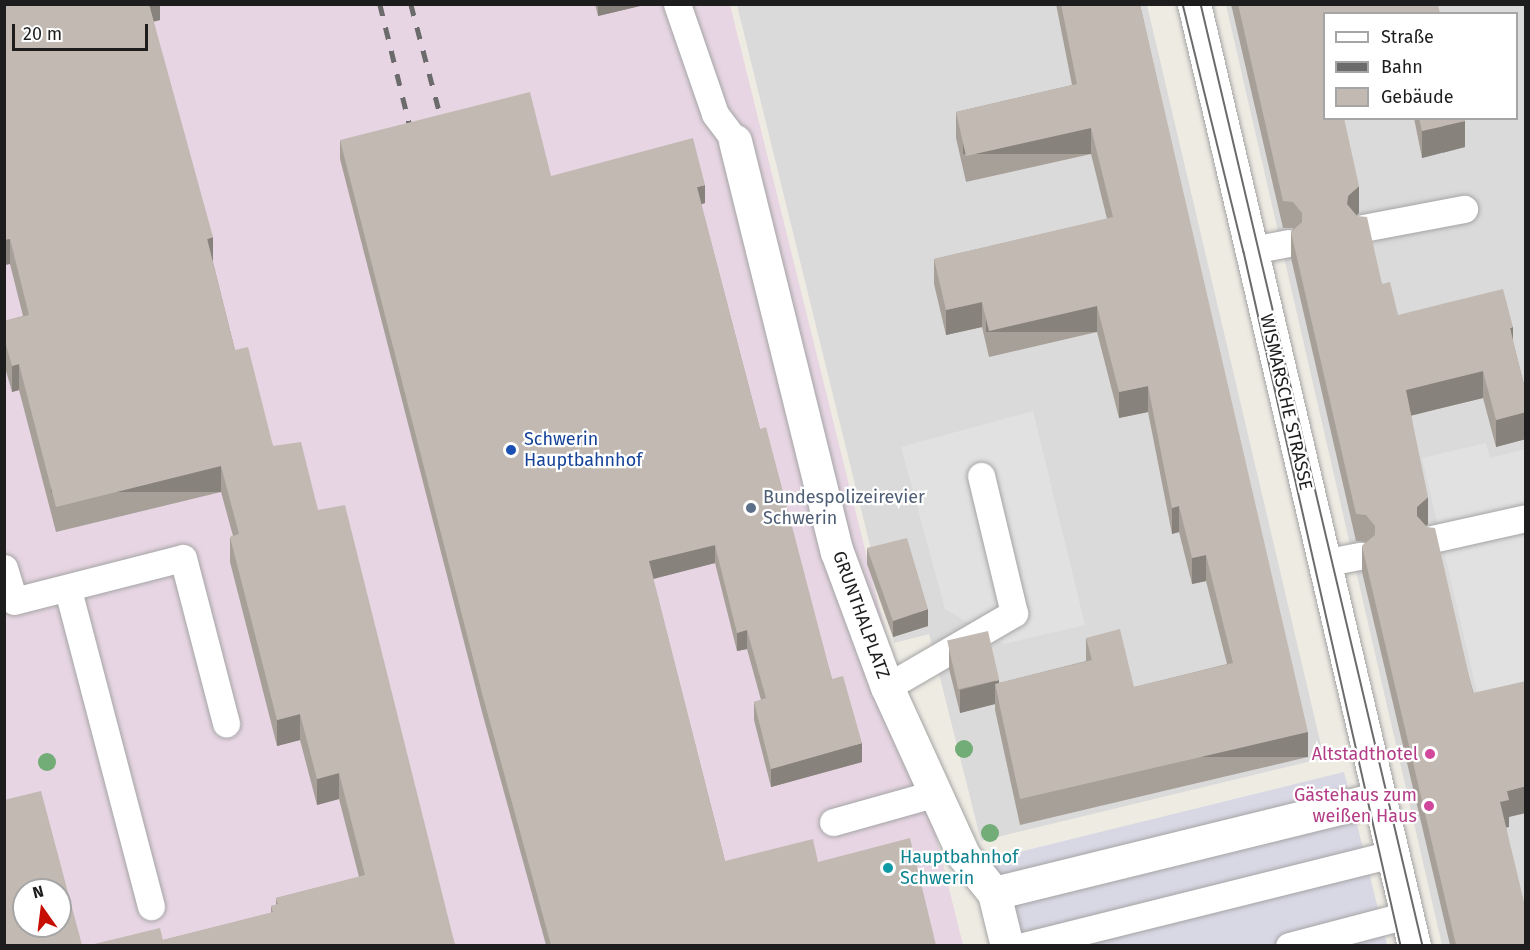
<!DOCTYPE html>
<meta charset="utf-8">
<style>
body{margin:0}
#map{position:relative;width:1530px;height:950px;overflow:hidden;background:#eeebe3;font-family:"Fira Sans",sans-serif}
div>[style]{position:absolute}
.residential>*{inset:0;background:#dbdada}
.industrial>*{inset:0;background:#e7d5e3}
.parking>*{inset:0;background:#e1e1e1}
.plaza>*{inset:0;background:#d8d7e4}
.roads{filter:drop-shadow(0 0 2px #a4a4a4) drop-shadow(0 0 2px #a4a4a4)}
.service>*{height:27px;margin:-13.5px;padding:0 13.5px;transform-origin:13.5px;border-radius:13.5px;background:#fff}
.minor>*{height:33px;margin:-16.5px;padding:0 16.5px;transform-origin:16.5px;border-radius:16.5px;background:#fff}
.tram>*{height:1.5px;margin:-0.75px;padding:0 0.75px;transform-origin:0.75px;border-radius:0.75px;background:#6b6b6b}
.rail>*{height:4.5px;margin-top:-2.25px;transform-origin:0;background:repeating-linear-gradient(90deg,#6b6b6b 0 12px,transparent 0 24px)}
.trees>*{width:18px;height:18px;margin:-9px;border-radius:50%;background:#72ac76}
.wall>*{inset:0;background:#a7a099}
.shaded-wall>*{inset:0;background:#88827d;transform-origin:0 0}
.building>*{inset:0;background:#c2bab2;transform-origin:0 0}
.dots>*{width:16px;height:16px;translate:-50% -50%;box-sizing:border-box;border:3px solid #fff;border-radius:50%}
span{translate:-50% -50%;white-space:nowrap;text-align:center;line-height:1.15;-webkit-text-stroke:4.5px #fff;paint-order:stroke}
.street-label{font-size:18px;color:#1d1d1d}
.transit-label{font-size:18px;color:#164399}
.left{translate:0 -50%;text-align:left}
.service-label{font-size:18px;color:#4e5e75}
.hotel-label{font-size:18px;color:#b23c85}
.right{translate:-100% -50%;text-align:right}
.culture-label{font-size:18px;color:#0d838f}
.frame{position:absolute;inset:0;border:6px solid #1d1d1d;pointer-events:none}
.legend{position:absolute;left:1323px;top:12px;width:195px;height:108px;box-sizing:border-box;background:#fff;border:2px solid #a5a5a5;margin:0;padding:8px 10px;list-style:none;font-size:18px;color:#1d1d1d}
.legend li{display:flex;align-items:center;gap:12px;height:30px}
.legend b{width:30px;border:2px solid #a5a5a5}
.north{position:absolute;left:12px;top:878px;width:60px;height:60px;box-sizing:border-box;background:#fff;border:2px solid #a5a5a5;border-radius:50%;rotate:346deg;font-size:16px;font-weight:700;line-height:24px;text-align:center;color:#1d1d1d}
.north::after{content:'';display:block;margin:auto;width:21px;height:27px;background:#c70e03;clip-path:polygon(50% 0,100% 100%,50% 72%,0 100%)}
.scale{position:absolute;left:12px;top:24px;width:136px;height:27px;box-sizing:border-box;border:3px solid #1d1d1d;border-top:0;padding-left:8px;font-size:18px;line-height:21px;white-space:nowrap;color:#1d1d1d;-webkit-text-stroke:4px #fff;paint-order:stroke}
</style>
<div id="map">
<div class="residential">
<div style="clip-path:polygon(737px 5px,1147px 5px,1324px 758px,981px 841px,929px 634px,894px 643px)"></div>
<div style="clip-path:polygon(evenodd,1226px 5px,1525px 5px,1525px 945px,1442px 945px,1226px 5px,1324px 14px,1516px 14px,1516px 118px,1324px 118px,1324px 14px)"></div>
</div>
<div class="industrial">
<div style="clip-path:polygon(evenodd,5px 5px,730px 5px,963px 945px,5px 946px,5px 5px,24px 890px,60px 890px,60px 926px,24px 926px,24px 890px)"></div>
</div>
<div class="parking">
<div style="clip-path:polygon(1033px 411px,1085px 625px,1004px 644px,945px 609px,901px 447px)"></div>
<div style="clip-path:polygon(1486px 443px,1490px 458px,1525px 449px,1525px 698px,1481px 709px,1422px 458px)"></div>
</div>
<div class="plaza">
<div style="clip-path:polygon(1344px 772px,1387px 945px,1007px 945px,986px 860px)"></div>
</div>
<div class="roads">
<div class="service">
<div style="left:677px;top:4px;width:116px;rotate:70.9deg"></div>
<div style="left:715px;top:114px;width:34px;rotate:53deg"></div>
<div style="left:1363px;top:228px;width:103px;rotate:-10.7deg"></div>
<div style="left:1252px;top:250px;width:36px;rotate:-11deg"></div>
<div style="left:1432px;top:539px;width:96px;rotate:-12.6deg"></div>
<div style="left:1323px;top:563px;width:38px;rotate:-11deg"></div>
<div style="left:4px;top:568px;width:34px;rotate:73deg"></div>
<div style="left:14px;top:601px;width:174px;rotate:-14.3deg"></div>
<div style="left:183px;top:558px;width:171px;rotate:75.4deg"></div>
<div style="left:68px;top:590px;width:327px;rotate:75.3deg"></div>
<div style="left:887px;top:687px;width:147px;rotate:-30.2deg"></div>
<div style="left:1014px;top:613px;width:141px;rotate:-103.5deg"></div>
<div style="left:833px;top:822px;width:108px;rotate:-15.6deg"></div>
<div style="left:1023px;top:946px;width:380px;rotate:-14deg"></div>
<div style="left:1289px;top:946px;width:122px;rotate:-14.7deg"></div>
</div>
<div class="minor">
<div style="left:1194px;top:4px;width:967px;rotate:76.85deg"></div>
<div style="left:735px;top:141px;width:423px;rotate:76.1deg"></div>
<div style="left:837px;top:552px;width:144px;rotate:69.7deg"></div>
<div style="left:887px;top:687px;width:186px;rotate:65.5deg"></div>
<div style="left:964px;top:856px;width:48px;rotate:51deg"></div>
<div style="left:1007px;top:946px;width:55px;rotate:-103.8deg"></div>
<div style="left:994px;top:893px;width:395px;rotate:-13.8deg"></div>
</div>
</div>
<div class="tram">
<div style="left:1183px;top:4px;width:255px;rotate:76.2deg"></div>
<div style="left:1244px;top:252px;width:712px;rotate:77.25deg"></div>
<div style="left:1201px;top:4px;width:968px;rotate:76.74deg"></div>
</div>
<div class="rail">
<div style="left:380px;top:4px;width:138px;rotate:76.2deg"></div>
<div style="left:411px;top:4px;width:129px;rotate:75.2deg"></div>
</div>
<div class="trees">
<div style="left:964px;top:749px"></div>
<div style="left:47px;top:762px"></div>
<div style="left:990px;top:833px"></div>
</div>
<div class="wall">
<div style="clip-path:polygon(4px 4px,160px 4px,160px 20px,153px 22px,235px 350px,273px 446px,318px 510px,455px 945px,163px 940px,271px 913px,271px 906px,276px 905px,276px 898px,359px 877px,339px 799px,317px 805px,300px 740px,277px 746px,230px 562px,230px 537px,233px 536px,221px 492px,56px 532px,19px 390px,12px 392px,4px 364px,4px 321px,23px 316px,10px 264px,4px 266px)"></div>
<div style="clip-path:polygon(595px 4px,640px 4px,640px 6px,598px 16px)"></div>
<div style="clip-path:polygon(1056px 4px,1140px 4px,1308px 757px,1020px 825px,995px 710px,995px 704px,960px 713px,949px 669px,949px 646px,999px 683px,1086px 661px,1086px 638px,1134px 687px,1227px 664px,1206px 581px,1192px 584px,1179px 532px,1172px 534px,1148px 412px,1119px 418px,1097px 332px,989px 357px,982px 327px,946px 335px,934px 284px,934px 259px,1107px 219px,1091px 154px,966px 182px,956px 138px,956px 112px,1072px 85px)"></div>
<div style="clip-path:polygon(1231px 4px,1346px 4px,1324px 14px,1359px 213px,1357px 215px,1382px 284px,1398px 315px,1513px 342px,1526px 392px,1526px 439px,1496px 447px,1483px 398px,1411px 415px,1428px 524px,1426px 526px,1509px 817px,1509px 827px,1506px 827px,1526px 945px,1450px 945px,1362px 572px,1362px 546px,1366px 542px,1356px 541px,1291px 258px,1291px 232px,1293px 229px,1293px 228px,1283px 228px)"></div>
<div style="clip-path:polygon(1414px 118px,1465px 118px,1465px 147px,1422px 158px)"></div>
<div style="clip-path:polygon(340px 140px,705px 203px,701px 204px,760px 429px,832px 679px,862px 762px,771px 787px,754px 720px,754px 702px,761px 700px,747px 649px,737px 651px,715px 563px,653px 579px,725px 861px,818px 862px,936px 945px,546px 945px,482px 712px,340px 159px)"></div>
<div style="clip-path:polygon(867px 548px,928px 626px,893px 637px,867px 564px)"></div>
</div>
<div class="shaded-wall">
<div style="clip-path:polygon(147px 4px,160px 4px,160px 20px,147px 23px)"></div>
<div style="clip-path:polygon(598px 4px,640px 4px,640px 6px,598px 16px)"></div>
<div style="clip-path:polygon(1465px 121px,1465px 147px,1422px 158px,1422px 131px)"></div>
<div style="left:1091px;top:128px;width:26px;height:128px;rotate:90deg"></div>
<div style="clip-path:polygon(705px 185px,705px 203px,697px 206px,697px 187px)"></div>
<div style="clip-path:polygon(1359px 186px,1359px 213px,1348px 222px,1347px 204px,1348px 196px)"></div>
<div style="clip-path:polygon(213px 237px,213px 263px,207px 239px)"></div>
<div style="left:10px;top:239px;width:25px;height:6px;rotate:90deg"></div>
<div style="clip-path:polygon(982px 302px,982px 327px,946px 335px,946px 310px)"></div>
<div style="left:1097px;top:306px;width:26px;height:111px;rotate:90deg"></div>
<div style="clip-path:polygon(1513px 327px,1513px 353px,1510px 328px)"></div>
<div style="clip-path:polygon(19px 364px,19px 390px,12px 392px,12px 366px)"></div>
<div style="clip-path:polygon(1483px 371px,1483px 398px,1406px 417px,1406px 390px)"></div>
<div style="clip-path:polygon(1148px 386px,1148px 412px,1119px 418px,1119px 392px)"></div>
<div style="clip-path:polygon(1526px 412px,1526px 439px,1496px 447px,1496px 420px)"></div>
<div style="left:221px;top:466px;width:26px;height:170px;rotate:90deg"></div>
<div style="clip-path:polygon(1428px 497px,1428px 524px,1417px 534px,1417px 507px)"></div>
<div style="clip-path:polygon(1179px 506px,1179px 532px,1172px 534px,1172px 508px)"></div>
<div style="clip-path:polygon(715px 545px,715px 563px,649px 580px,649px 561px)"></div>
<div style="clip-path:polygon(1206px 555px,1206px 581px,1192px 584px,1192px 558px)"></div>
<div style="clip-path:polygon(928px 609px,928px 626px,893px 637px,893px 621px)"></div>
<div style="clip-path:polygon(747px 630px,747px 649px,737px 651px,737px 633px)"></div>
<div style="clip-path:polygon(999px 680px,999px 703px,995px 684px,995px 704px,960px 713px,960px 690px)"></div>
<div style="clip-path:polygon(300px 714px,300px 740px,277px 746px,277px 720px)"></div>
<div style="left:1308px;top:732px;width:25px;height:296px;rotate:90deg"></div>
<div style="clip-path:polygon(862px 743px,862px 762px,771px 787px,771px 769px)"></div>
<div style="clip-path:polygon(339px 773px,339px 799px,317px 805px,317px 779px)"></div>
<div style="clip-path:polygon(1526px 786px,1526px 813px,1509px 817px,1509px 827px,1500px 829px,1500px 802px,1507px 791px)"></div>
</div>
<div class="building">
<div style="clip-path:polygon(4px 4px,149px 4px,213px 237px,207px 239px,235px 350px,248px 347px,273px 446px,301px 442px,318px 510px,345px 505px,455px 945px,90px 945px,160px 928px,163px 940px,273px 912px,271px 906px,278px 904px,276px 898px,365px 875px,339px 773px,317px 779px,300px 714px,277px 720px,230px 537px,239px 534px,221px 466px,56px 507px,19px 364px,12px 366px,4px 338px,4px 321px,29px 315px,10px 239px,4px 240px,4px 170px,5px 169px,4px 166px)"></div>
<div style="clip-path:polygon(1061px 4px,1140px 4px,1308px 732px,1020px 799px,995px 684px,1092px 660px,1086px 638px,1120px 629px,1134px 687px,1233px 663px,1206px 555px,1192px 558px,1179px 506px,1172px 508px,1148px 386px,1119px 392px,1097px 306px,989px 331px,982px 302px,946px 310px,934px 259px,1113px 217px,1091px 128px,966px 156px,956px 112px,1077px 84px)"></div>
<div style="clip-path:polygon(1238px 4px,1346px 4px,1346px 6px,1352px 4px,1438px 4px,1440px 14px,1324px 14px,1324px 118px,1344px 118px,1359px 186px,1348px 196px,1347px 204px,1357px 216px,1367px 217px,1382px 284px,1390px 282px,1398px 315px,1503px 289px,1513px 327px,1510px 328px,1526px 392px,1526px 412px,1496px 420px,1483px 371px,1406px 390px,1428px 497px,1417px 507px,1417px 516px,1427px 527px,1435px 528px,1473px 693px,1526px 681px,1526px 786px,1507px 791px,1509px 800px,1500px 802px,1526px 910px,1526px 945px,1456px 945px,1362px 546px,1375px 535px,1375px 526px,1366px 515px,1356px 514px,1291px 232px,1302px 222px,1302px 213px,1293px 202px,1283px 201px)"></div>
<div style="clip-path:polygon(530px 92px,551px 176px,693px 138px,705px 185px,697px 187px,760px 429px,766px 427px,832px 679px,843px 676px,862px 743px,771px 769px,754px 702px,766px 698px,747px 630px,737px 633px,715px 545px,649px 561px,725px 861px,813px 839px,818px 862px,910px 838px,936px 945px,551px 945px,482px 693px,340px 140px)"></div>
<div style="clip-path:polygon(1419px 118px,1465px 118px,1465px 121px,1422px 131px)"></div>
<div style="clip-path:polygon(907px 538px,928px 609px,893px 621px,867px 548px)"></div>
<div style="left:988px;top:631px;width:50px;height:42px;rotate:77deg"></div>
<div style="clip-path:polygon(evenodd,41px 791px,82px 945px,4px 945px,4px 800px,41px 791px,24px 890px,60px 890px,60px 926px,24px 926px,24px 890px)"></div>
</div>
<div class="dots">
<div style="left:511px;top:450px;background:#1a4fb4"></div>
<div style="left:751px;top:508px;background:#5c6f8a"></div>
<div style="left:1430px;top:754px;background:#d1479c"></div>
<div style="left:1429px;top:806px;background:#d1479c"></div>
<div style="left:888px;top:868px;background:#0f9aa8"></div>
</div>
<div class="street-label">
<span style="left:1286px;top:402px;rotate:77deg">WISMARSCHE STRASSE</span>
<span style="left:861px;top:615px;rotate:70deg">GRUNTHALPLATZ</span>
</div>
<div class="transit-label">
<span class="left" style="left:524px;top:450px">Schwerin<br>Hauptbahnhof</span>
</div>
<div class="service-label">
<span class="left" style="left:763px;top:508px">Bundespolizeirevier<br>Schwerin</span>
</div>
<div class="hotel-label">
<span class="right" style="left:1418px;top:754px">Altstadthotel</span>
<span class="right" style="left:1417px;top:806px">Gästehaus zum<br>weißen Haus</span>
</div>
<div class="culture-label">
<span class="left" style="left:900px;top:868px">Hauptbahnhof<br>Schwerin</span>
</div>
<div class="frame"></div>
<ul class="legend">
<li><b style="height:8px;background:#fff"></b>Straße</li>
<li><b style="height:8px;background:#6b6b6b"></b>Bahn</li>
<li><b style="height:16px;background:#c2bab2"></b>Gebäude</li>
</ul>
<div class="north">N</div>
<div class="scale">20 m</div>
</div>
